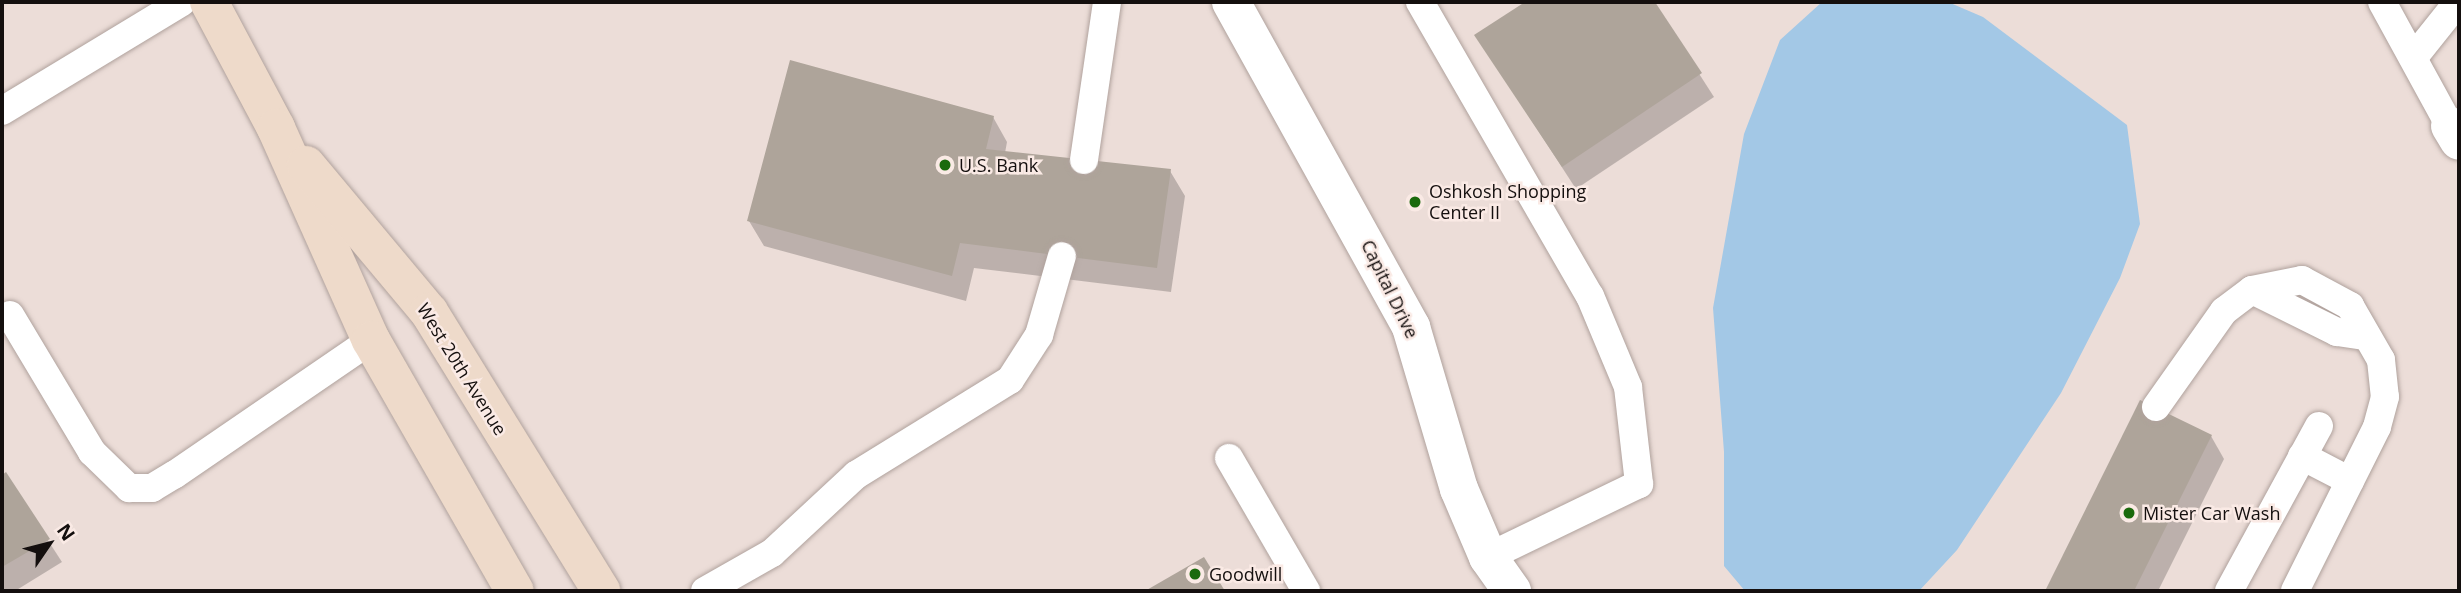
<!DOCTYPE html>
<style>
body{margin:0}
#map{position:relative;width:2461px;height:593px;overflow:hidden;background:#ecddd8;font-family:"Open Sans",sans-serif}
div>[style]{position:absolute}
.water>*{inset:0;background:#a3c8e6}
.shadow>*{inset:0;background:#0003}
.building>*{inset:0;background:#aea49a}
.roads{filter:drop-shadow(0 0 2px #b0a29d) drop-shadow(0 0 2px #b0a29d)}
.lane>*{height:28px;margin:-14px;padding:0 14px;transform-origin:14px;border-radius:14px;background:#fff}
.street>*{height:38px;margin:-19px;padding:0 19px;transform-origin:19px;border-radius:19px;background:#fff}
.secondary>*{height:38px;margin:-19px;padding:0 19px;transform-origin:19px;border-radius:19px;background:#eedaca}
.dots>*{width:19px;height:19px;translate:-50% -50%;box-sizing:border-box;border:4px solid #faeae5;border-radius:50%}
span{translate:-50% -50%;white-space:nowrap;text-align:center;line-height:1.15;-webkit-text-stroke:5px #faeae5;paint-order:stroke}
.poi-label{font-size:18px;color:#140f0e}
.left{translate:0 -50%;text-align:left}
.street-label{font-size:18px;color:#140f0e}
.frame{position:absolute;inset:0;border:4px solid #140f0e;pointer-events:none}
.north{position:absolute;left:14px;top:509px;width:70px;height:70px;-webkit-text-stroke:5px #faeae5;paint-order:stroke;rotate:55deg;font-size:19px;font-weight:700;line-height:28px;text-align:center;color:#140f0e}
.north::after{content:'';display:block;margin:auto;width:24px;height:32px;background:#140f0e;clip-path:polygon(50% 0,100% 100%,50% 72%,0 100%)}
</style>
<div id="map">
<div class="water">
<div style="clip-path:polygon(1822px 2px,1948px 2px,1983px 17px,2127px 125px,2140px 224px,2120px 278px,2061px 393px,1957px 550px,1919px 591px,1745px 591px,1724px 566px,1724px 452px,1713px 308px,1744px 134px,1780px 40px)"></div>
</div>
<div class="shadow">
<div style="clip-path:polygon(1528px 2px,1653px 2px,1714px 97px,1576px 189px,1477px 36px)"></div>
<div style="clip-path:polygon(993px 117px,1007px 142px,1005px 153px,1170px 171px,1185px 196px,1171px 292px,974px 268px,966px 301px,764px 246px,749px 221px)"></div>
<div style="clip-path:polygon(2141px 402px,2211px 436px,2224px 459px,2158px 591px,2047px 591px)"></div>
<div style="clip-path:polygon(5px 474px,62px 562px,15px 591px,2px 591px)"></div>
</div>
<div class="building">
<div style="clip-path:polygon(1525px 2px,1655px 2px,1702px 73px,1562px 167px,1474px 35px)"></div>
<div style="clip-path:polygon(790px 60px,994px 116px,986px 149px,1171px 169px,1157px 268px,960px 243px,952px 276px,747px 221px)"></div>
<div style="clip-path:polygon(2140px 400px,2212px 435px,2134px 591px,2045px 591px)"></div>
<div style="clip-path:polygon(6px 472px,50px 539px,2px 567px,2px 475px)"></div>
<div style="clip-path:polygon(1204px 557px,1225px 591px,1145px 591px)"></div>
</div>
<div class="roads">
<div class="lane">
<div style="left:1420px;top:2px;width:340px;rotate:60deg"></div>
<div style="left:1590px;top:296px;width:99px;rotate:67.3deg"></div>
<div style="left:1628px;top:387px;width:98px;rotate:83.5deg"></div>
<div style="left:1639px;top:484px;width:168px;rotate:154.2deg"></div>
<div style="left:2382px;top:2px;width:141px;rotate:61.3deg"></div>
<div style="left:2414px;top:57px;width:70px;rotate:-51.3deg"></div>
<div style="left:2px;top:111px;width:210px;rotate:-31.2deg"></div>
<div style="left:1084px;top:160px;width:160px;rotate:-81.7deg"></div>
<div style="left:2252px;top:290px;width:95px;rotate:26.3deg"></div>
<div style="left:2337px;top:332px;width:29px;rotate:8deg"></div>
<div style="left:10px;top:315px;width:160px;rotate:59.1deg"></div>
<div style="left:92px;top:452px;width:52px;rotate:44.2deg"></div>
<div style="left:129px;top:488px;width:23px"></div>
<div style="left:152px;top:488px;width:26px;rotate:-31deg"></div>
<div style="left:174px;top:475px;width:239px;rotate:-34.4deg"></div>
<div style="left:2156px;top:407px;width:118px;rotate:-54.7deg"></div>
<div style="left:2224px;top:311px;width:35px;rotate:-37deg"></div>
<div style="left:2252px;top:290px;width:51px;rotate:-11.3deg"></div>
<div style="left:2302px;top:280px;width:55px;rotate:28.4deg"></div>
<div style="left:2350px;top:306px;width:62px;rotate:60.1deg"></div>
<div style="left:2381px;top:360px;width:37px;rotate:84deg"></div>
<div style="left:2385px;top:397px;width:31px;rotate:105deg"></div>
<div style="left:2377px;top:427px;width:183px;rotate:116.6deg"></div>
<div style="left:2302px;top:456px;width:54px;rotate:27.5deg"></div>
<div style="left:1229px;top:458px;width:154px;rotate:59.9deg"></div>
<div style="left:705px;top:591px;width:77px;rotate:-29.6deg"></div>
<div style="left:772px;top:553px;width:115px;rotate:-42.9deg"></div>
<div style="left:856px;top:475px;width:181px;rotate:-31.7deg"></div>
<div style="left:1010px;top:380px;width:54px;rotate:-57.2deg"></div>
<div style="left:1039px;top:335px;width:82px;rotate:-73.8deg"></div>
<div style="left:2229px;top:591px;width:188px;rotate:-61.4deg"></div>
</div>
<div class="street">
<div style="left:1231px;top:2px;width:372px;rotate:61deg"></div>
<div style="left:1411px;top:327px;width:169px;rotate:73.5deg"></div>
<div style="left:1459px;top:489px;width:74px;rotate:66.9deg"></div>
<div style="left:1488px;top:557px;width:42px;rotate:54.8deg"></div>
<div style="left:2450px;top:126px;width:17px;rotate:59deg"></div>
</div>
<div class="secondary">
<div style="left:209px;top:2px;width:143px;rotate:62deg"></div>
<div style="left:276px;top:128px;width:232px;rotate:65.9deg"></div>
<div style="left:371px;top:340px;width:289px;rotate:60.2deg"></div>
<div style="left:306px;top:165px;width:192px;rotate:50.1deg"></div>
<div style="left:429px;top:312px;width:328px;rotate:58.3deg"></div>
</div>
</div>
<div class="dots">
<div style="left:945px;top:165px;background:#1b6a0d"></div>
<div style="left:1415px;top:202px;background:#1b6a0d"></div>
<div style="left:2129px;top:513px;background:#1b6a0d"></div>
<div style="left:1195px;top:574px;background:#1b6a0d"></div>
</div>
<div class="poi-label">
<span class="left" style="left:959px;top:165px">U.S. Bank</span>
<span class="left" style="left:1429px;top:202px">Oshkosh Shopping<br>Center II</span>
<span class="left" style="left:2143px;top:513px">Mister Car Wash</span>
<span class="left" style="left:1209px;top:574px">Goodwill</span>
</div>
<div class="street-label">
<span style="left:1390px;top:289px;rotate:64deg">Capital Drive</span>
<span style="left:462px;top:369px;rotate:58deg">West 20th Avenue</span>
</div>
<div class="frame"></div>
<div class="north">N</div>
</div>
